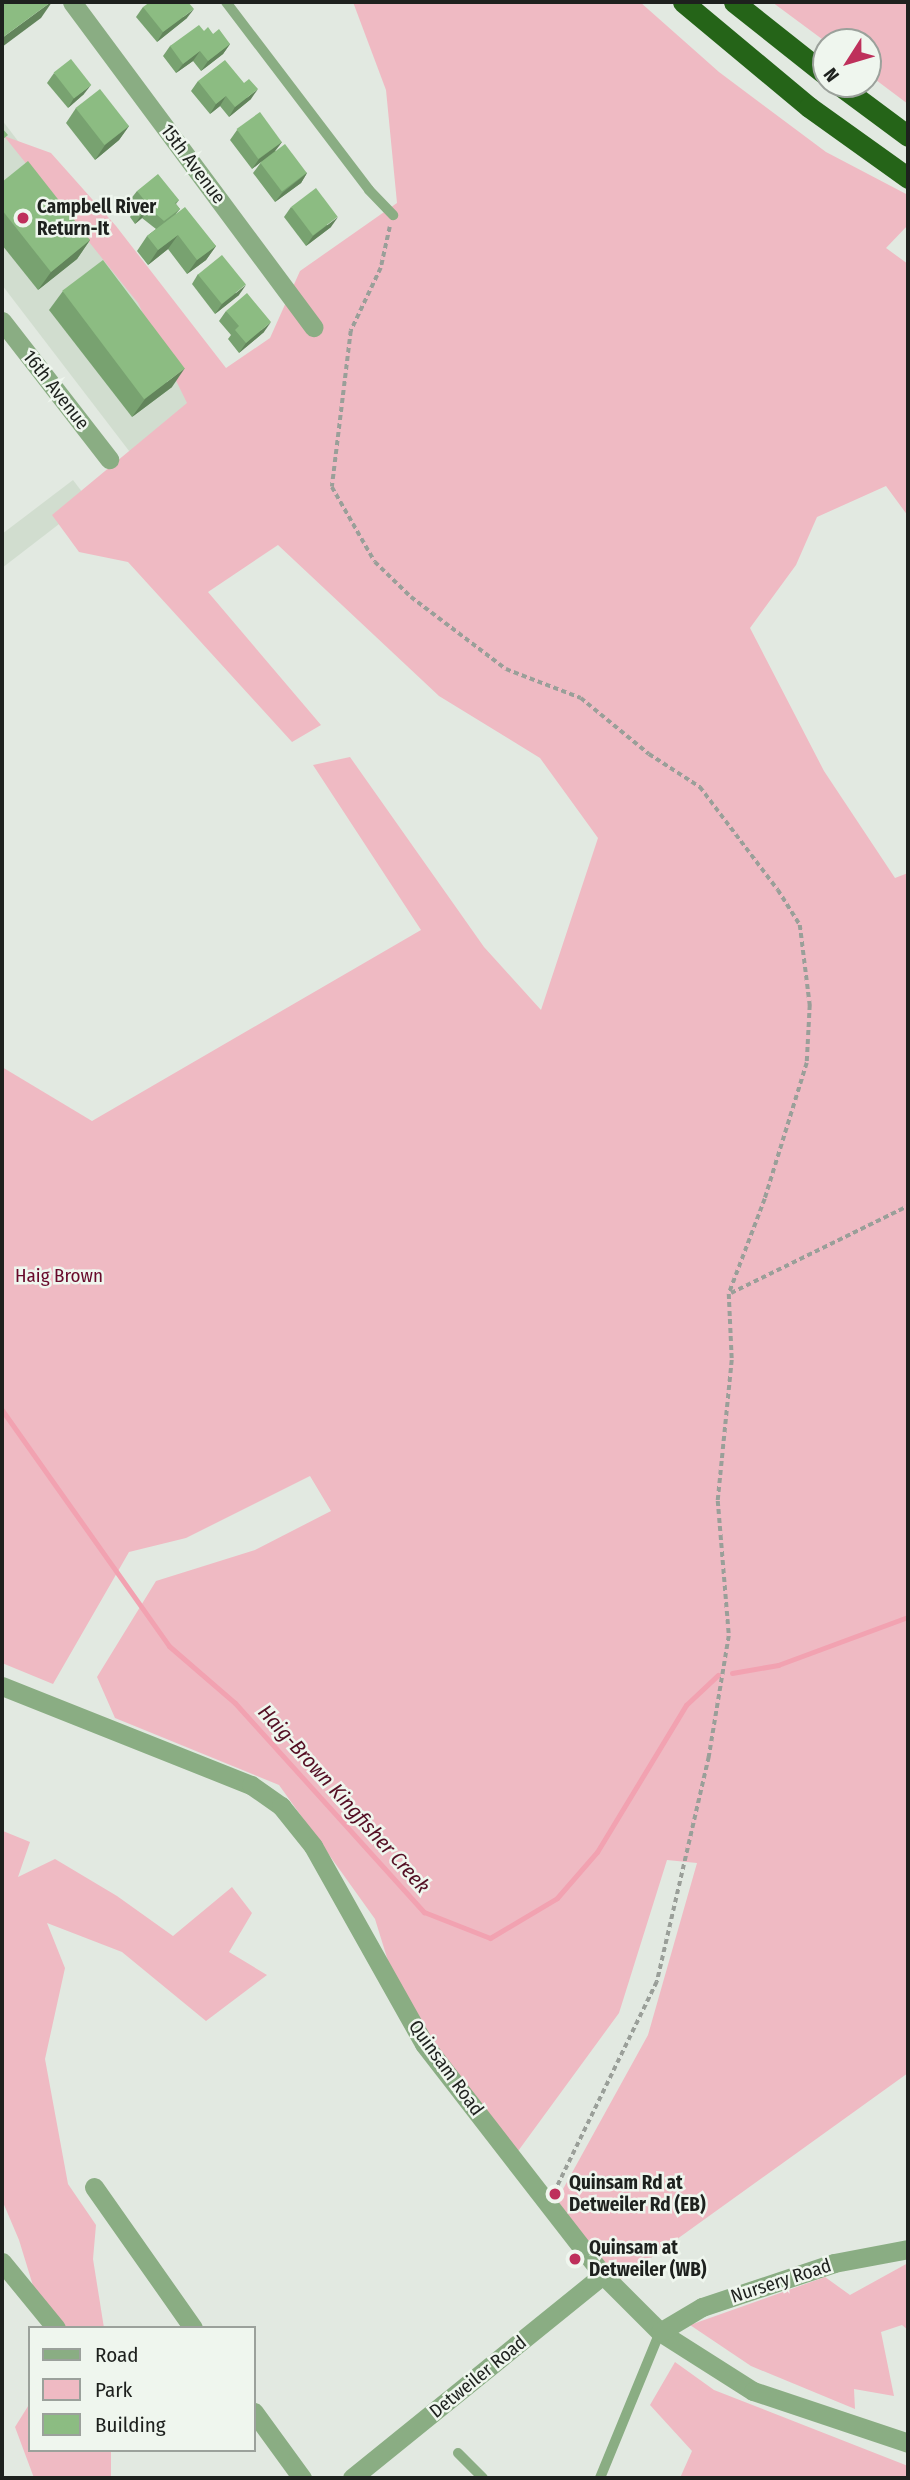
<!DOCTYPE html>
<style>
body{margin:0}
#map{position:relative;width:910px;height:2480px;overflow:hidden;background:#e2e9e1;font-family:"Fira Sans Condensed",sans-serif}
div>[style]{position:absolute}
.built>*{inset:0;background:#d1ddcf}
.green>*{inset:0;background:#efbac3}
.stream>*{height:5px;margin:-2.5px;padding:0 2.5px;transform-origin:2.5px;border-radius:2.5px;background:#f2a2b1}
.path>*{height:3.5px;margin-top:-1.75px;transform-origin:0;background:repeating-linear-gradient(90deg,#9a9f99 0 5px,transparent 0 8.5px)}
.lane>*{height:10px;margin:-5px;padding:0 5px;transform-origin:5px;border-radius:5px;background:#8aad83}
.street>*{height:19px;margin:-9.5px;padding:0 9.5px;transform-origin:9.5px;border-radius:9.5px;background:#8aad83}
.highway>*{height:21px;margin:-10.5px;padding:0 10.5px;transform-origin:10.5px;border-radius:10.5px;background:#256418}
.wall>*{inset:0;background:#78a270}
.shaded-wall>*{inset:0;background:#62845b}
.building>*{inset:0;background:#8cbc82;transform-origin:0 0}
.dots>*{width:19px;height:19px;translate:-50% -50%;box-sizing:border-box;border:4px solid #eff6ee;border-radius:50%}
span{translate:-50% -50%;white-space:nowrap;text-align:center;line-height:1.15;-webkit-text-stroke:5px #eff6ee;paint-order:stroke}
.street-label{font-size:19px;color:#1e211e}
.poi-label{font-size:19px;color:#1e211e;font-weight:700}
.left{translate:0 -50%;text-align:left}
.park-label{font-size:19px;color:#680a2b}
.water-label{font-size:21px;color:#540f24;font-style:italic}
.frame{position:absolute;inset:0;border:4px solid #1e211e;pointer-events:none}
.legend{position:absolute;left:28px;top:2326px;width:228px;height:126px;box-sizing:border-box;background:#eff6ee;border:2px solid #9ba19b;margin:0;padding:9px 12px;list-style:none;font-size:21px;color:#1e211e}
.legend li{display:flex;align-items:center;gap:14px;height:35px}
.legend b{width:35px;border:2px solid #9ba19b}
.north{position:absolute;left:812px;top:28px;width:70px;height:70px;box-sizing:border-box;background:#eff6ee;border:2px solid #9ba19b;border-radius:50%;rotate:233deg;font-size:19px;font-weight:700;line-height:28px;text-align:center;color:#1e211e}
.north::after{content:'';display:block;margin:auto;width:24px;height:32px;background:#be305b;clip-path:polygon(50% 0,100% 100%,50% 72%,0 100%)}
</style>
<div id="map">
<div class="built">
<div style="clip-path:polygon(2px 120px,205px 387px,136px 460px,2px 285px)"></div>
<div style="clip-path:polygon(73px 480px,89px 501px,2px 568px,2px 534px)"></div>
</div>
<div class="green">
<div style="clip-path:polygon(353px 2px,640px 2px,719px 72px,826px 152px,908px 195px,908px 225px,886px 248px,908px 264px,908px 516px,886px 486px,817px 517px,796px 565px,750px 628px,824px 771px,895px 878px,908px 873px,908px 2073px,609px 2288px,552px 2209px,648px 2035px,697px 1863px,667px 1860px,619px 2013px,513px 2158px,411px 2035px,375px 1919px,279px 1785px,115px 1718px,97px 1677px,156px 1581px,255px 1550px,331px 1511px,310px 1476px,186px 1538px,129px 1552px,53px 1684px,2px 1663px,2px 1067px,92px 1121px,421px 930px,313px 765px,350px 757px,484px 947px,541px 1010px,598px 838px,540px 758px,439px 696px,278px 545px,208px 592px,321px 725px,292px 742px,128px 562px,79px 552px,52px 515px,187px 403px,138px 303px,4px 136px,51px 153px,116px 226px,226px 368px,270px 338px,300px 271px,397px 203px,386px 90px)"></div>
<div style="clip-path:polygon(772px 2px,908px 2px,908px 104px,868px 74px,868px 42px,826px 42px)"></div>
<div style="clip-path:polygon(3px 1831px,30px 1842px,18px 1877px,55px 1859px,117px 1896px,173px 1936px,232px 1887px,252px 1913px,229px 1952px,267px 1975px,206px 2021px,122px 1952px,47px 1923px,65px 1968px,45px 2059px,68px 2184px,96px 2225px,93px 2259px,104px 2328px,46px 2328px,19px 2240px,2px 2200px)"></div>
<div style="clip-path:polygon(908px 2263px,908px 2330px,902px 2325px,881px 2332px,894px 2396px,854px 2389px,855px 2409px,751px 2366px,690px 2325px,825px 2277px,850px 2295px)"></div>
<div style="clip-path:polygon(675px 2362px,714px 2390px,908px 2466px,908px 2478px,680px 2478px,692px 2451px,650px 2405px)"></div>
<div style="clip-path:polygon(30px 2403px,30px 2450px,111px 2450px,111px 2478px,34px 2478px,15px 2427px)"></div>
</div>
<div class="stream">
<div style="left:2px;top:1410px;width:289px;rotate:54.7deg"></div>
<div style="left:169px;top:1646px;width:87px;rotate:40.8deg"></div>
<div style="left:235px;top:1703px;width:282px;rotate:47.9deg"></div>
<div style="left:424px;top:1912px;width:71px;rotate:21.5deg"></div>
<div style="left:490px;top:1938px;width:78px;rotate:-30.8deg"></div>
<div style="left:557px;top:1898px;width:61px;rotate:-49deg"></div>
<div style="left:597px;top:1852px;width:172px;rotate:-58.8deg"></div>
<div style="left:686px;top:1705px;width:44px;rotate:-43.2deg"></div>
<div style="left:732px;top:1673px;width:47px;rotate:-9.9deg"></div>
<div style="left:778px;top:1665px;width:139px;rotate:-20.3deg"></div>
</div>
<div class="path">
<div style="left:390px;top:227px;width:42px;rotate:102.4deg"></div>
<div style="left:381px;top:268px;width:70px;rotate:115.5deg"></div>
<div style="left:351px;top:331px;width:157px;rotate:96.9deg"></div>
<div style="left:332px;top:487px;width:86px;rotate:60.2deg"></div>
<div style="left:375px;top:562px;width:50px;rotate:44.2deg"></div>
<div style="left:411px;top:597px;width:119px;rotate:37.2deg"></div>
<div style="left:506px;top:669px;width:80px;rotate:21.1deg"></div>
<div style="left:581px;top:698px;width:88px;rotate:39.5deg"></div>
<div style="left:649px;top:754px;width:61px;rotate:32.9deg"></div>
<div style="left:700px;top:787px;width:129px;rotate:52.9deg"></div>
<div style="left:778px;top:890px;width:41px;rotate:57.8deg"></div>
<div style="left:800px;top:925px;width:81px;rotate:82.9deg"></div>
<div style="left:810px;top:1005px;width:58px;rotate:93deg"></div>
<div style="left:807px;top:1063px;width:142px;rotate:107.2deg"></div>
<div style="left:765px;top:1199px;width:102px;rotate:110.8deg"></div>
<div style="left:729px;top:1294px;width:66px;rotate:87.4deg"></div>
<div style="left:732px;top:1360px;width:142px;rotate:95.7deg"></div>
<div style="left:718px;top:1501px;width:135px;rotate:85.3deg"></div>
<div style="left:729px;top:1636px;width:123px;rotate:99.4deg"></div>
<div style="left:709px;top:1757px;width:231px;rotate:103deg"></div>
<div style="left:657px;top:1982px;width:228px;rotate:116deg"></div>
<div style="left:731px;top:1293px;width:197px;rotate:-26.2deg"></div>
</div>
<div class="lane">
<div style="left:226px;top:2px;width:236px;rotate:52.7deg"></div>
<div style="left:369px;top:190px;width:35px;rotate:46deg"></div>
<div style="left:458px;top:2453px;width:35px;rotate:45deg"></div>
<div style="left:600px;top:2478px;width:158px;rotate:-67.7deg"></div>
</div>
<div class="street">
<div style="left:72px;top:2px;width:405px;rotate:53.4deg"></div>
<div style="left:2px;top:321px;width:175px;rotate:52.2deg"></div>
<div style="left:2px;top:1686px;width:268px;rotate:21.7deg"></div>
<div style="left:251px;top:1785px;width:37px;rotate:35deg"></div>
<div style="left:281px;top:1806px;width:51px;rotate:51.3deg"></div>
<div style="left:313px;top:1846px;width:227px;rotate:60.7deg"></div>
<div style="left:424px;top:2044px;width:292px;rotate:52.2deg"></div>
<div style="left:603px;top:2275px;width:81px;rotate:45deg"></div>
<div style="left:660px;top:2332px;width:110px;rotate:32.4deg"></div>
<div style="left:753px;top:2391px;width:163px;rotate:18.5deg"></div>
<div style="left:94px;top:2187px;width:172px;rotate:54.9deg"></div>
<div style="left:2px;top:2262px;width:85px;rotate:50.7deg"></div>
<div style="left:660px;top:2332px;width:49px;rotate:-30.8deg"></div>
<div style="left:702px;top:2307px;width:139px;rotate:-18.4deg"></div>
<div style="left:834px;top:2263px;width:75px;rotate:-10.7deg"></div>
<div style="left:254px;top:2412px;width:82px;rotate:54deg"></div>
<div style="left:352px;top:2478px;width:323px;rotate:-39deg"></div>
</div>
<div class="highway">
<div style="left:683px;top:2px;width:164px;rotate:39.8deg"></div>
<div style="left:809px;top:107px;width:122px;rotate:35.6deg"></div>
<div style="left:734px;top:2px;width:117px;rotate:38.4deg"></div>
<div style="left:838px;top:84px;width:87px;rotate:36.6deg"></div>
</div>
<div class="wall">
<div style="clip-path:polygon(143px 7px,187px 18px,157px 42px,136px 17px)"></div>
<div style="clip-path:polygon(204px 31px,213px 34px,230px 44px,223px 54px,201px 71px,193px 61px,176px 73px,163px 56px,170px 46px)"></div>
<div style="clip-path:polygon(54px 73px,84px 94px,68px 108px,47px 83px)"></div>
<div style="clip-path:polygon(198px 81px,251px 99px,229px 117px,220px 106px,210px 114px,191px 91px)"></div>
<div style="clip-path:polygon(76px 108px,129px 126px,119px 140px,95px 160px,66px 123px)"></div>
<div style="clip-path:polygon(237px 130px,282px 142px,275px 151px,307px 173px,301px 183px,275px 202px,253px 173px,262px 161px,252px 169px,230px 140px)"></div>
<div style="clip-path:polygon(2px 182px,90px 240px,77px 259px,38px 290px,2px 245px)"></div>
<div style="clip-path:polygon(137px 191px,179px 200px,176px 204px,180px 209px,176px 214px,216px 246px,206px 260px,187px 274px,168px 249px,148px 265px,137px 251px,147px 236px,156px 229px,142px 218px,135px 224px,130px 217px,136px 208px,130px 200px)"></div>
<div style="clip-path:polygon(291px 207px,331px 227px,306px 246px,284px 217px)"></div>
<div style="clip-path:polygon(198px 274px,239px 295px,215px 314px,192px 284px)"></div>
<div style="clip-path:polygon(63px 291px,172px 387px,132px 417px,49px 310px)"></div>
<div style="clip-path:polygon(226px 311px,264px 332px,239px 353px,228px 339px,231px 335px,219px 321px)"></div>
</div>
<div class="shaded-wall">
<div style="clip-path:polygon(51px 2px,52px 2px,41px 18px,2px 47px,2px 38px)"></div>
<div style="clip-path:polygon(194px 9px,187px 18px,157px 42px,163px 32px)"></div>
<div style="clip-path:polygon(230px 44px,223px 54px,201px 71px,208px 61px)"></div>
<div style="clip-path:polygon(200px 51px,193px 61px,176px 73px,183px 64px)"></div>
<div style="clip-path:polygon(91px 85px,84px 94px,68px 108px,74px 98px)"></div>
<div style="clip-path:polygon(258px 89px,251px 99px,229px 117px,235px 107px)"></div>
<div style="clip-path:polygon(226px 96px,220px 106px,210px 114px,216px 104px)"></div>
<div style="clip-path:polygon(129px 126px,119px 140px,95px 160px,105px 145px)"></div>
<div style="clip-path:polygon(282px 142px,275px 151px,252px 169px,259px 159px)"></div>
<div style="clip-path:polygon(307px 173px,301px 183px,275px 202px,282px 193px)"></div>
<div style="clip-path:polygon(149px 208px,142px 218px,135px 224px,142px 214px)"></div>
<div style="clip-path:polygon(338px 217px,331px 227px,306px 246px,313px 236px)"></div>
<div style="clip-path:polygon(178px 235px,168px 249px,148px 265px,158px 250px)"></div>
<div style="clip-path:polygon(90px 240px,77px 259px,38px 290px,51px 272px)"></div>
<div style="clip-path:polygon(216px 246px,206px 260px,187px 274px,197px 260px)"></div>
<div style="clip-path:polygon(246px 285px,239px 295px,215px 314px,222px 304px)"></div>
<div style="clip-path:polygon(271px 322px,264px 332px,239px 353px,246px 343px)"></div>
<div style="clip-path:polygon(185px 368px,172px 387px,132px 417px,145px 399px)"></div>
</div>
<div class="building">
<div style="clip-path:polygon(2px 2px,51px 2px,2px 38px)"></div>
<div style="clip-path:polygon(150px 2px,188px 2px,194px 9px,163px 32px,143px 7px)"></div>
<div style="clip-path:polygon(199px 25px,204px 31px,208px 27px,213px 34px,219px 29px,230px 44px,208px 61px,200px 51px,183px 64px,170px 46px)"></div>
<div style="left:71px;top:59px;width:33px;height:22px;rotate:52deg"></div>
<div style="clip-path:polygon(225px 60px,244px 83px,249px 79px,258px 89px,235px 107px,226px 96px,216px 104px,198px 81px)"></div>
<div style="left:100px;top:89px;width:47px;height:31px;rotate:52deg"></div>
<div style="left:260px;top:112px;width:37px;height:29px;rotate:54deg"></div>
<div style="clip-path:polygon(2px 128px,8px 135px,2px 140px)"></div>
<div style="left:285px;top:144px;width:36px;height:31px;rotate:53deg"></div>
<div style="clip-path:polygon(28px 161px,90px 240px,51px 272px,2px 210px,2px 182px)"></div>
<div style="clip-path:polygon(158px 174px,179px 200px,175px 203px,180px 209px,164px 221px,149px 208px,142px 214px,137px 208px,145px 201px,137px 191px)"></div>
<div style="left:316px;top:188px;width:36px;height:31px;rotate:53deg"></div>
<div style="clip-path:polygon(185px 207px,216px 246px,197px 260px,178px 235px,158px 250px,147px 236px)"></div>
<div style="left:222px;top:255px;width:38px;height:31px;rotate:51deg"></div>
<div style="left:103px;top:260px;width:136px;height:51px;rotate:53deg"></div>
<div style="clip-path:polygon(247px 293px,271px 322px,246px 343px,235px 330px,239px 326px,226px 311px)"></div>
</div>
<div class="dots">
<div style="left:23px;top:218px;background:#be305b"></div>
<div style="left:555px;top:2194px;background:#be305b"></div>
<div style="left:575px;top:2259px;background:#be305b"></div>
</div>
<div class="street-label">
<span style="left:193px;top:164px;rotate:53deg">15th Avenue</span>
<span style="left:56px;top:390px;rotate:52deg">16th Avenue</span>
<span style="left:446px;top:2068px;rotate:54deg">Quinsam Road</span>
<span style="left:781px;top:2281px;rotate:-18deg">Nursery Road</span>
<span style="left:478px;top:2377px;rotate:-39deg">Detweiler Road</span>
</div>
<div class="poi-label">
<span class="left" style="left:37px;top:218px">Campbell River<br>Return-It</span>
<span class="left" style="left:569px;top:2194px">Quinsam Rd at<br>Detweiler Rd (EB)</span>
<span class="left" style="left:589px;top:2259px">Quinsam at<br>Detweiler (WB)</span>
</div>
<div class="park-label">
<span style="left:59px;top:1276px">Haig Brown</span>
</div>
<div class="water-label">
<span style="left:344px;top:1799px;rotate:48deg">Haig-Brown Kingfisher Creek</span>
</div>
<div class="frame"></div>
<ul class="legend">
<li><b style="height:9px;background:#8aad83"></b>Road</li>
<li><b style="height:19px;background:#efbac3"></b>Park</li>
<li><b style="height:19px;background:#8cbc82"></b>Building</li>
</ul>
<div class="north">N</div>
</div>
